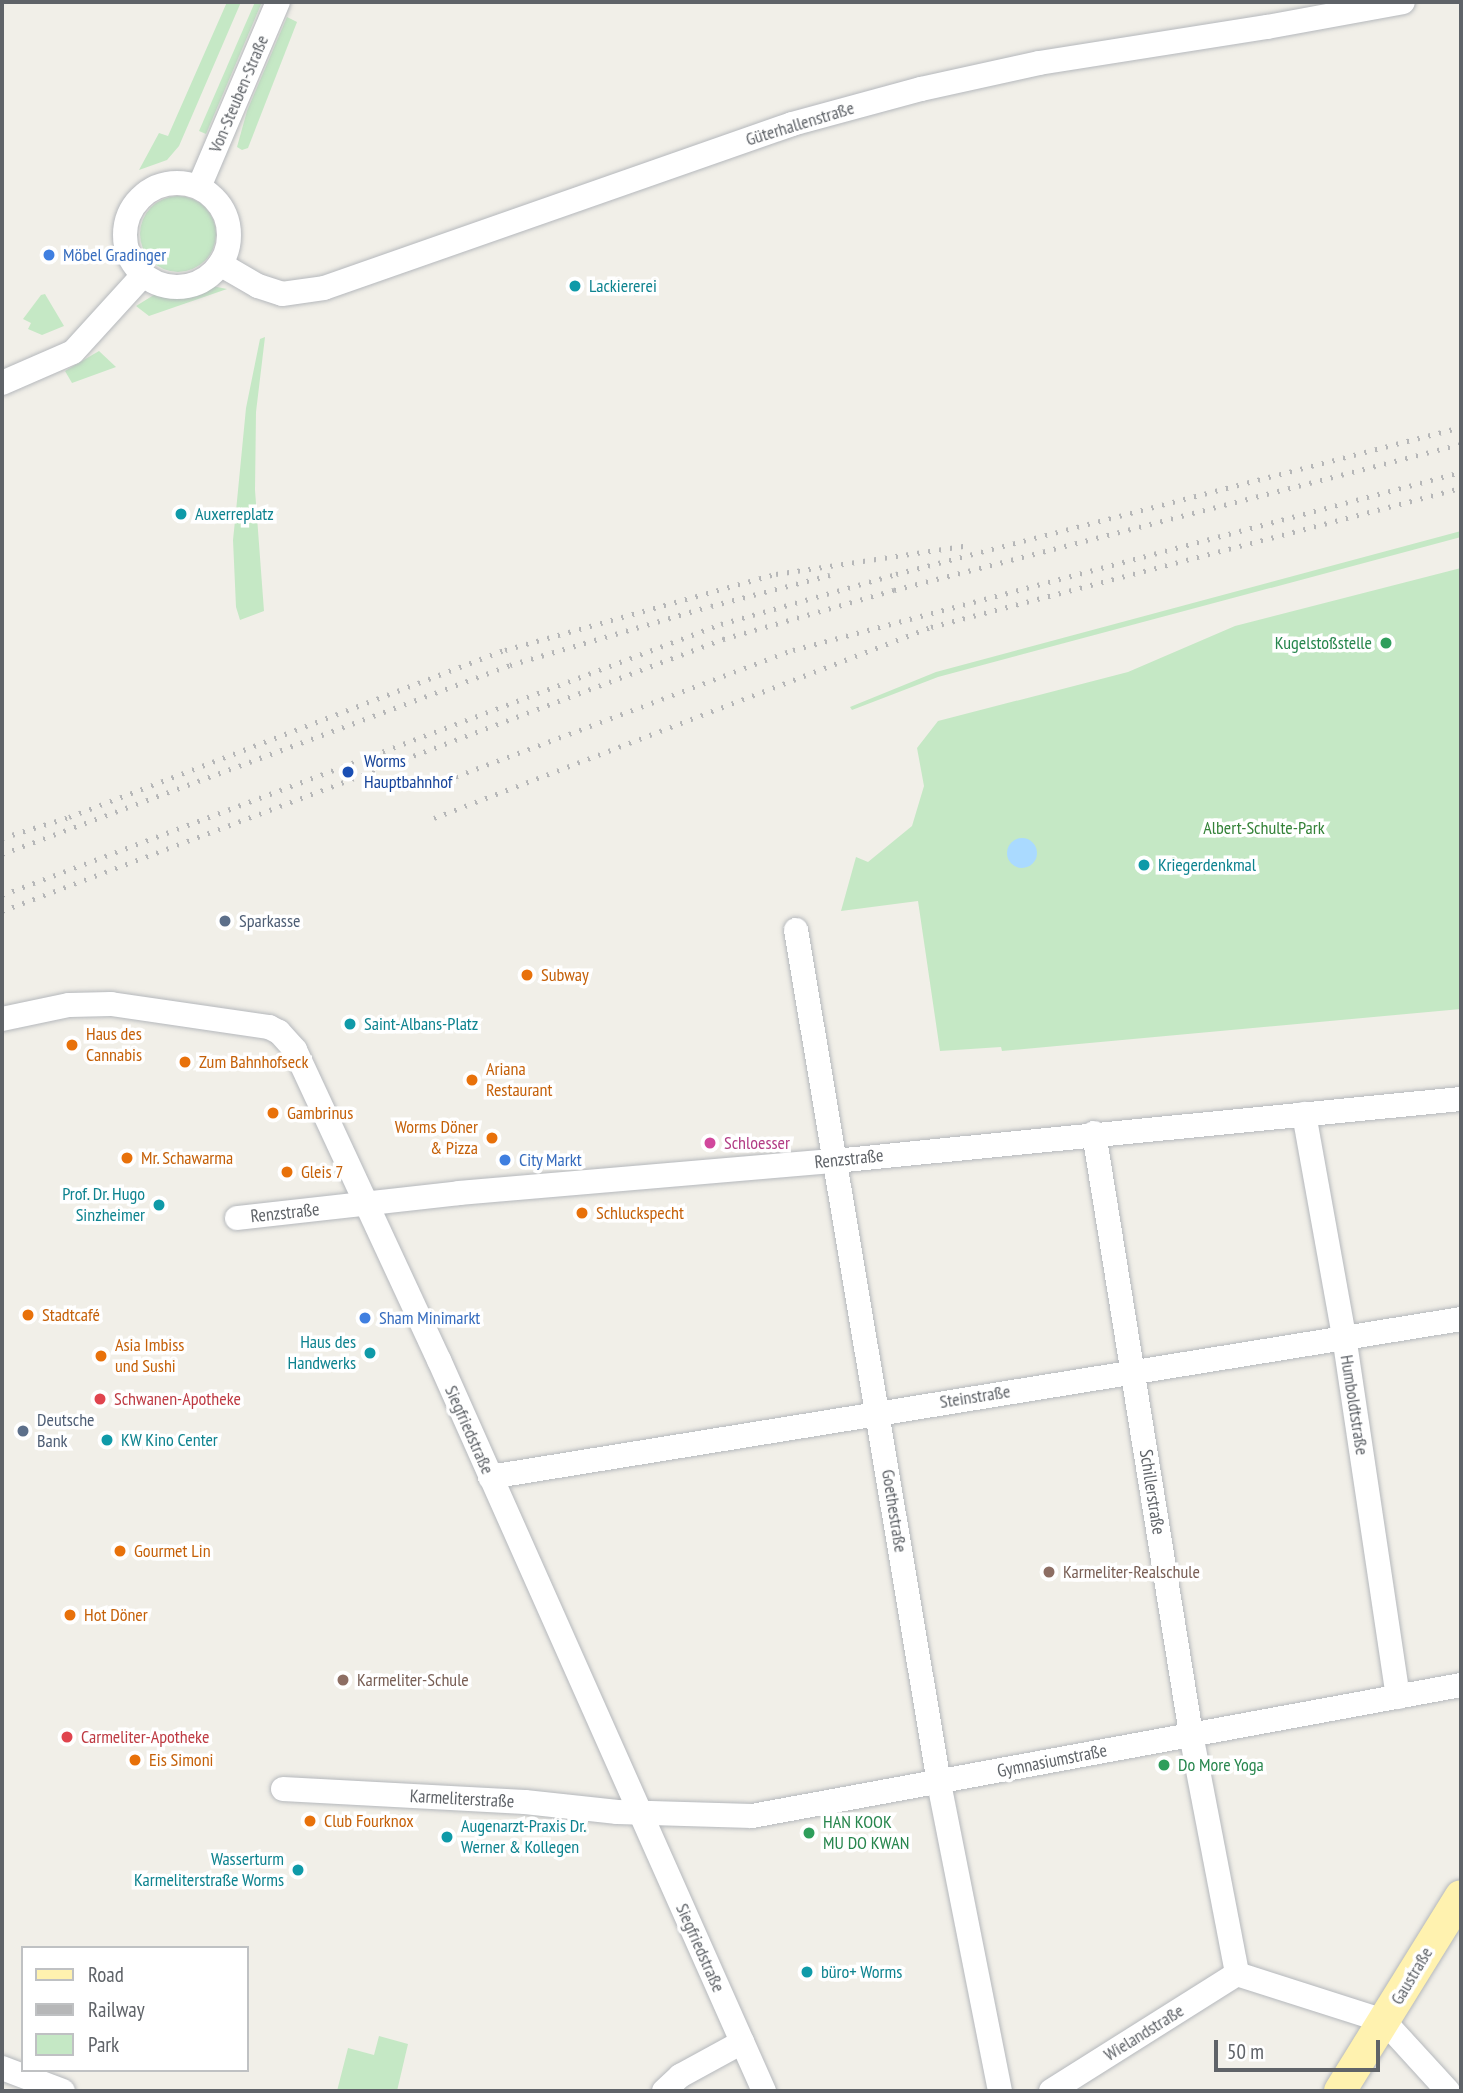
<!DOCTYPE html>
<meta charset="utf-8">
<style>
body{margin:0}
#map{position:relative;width:1463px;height:2093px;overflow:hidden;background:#f1efe8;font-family:"PT Sans Narrow",sans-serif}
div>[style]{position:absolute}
.green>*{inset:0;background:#c5e8c5}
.round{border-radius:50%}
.water>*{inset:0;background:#aadaff}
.roads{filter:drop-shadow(0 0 2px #b5b8bc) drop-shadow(0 0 2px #b5b8bc)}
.minor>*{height:24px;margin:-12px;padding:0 12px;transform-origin:12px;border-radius:12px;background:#fff}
.minor>.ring{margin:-12px;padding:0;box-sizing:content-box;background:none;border:24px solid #fff;border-radius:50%}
.major>*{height:32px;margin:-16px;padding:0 16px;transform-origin:16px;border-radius:16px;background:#fff2af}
.rail>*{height:5px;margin-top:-2.5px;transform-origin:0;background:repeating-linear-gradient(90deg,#b6b7b8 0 2px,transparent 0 11px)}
.dots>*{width:19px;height:19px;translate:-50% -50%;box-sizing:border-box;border:4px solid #fff;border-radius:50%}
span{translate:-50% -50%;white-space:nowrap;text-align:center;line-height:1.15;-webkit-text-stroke:7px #fff;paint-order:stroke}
.street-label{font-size:18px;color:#5f6368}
.shop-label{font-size:18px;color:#366cbe}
.left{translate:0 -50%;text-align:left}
.culture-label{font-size:18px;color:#0d838f}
.right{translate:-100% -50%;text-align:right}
.leisure-label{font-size:18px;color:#27864d}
.transit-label{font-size:18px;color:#164399}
.park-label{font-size:18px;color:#348238}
.service-label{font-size:18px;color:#4e5e75}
.food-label{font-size:18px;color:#c56008}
.hotel-label{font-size:18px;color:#b23c85}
.health-label{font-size:18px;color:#be3a42}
.education-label{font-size:18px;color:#785e54}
.frame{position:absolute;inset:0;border:4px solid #5f6368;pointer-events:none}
.legend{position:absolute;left:21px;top:1946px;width:228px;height:126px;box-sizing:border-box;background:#fff;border:2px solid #bfc1c3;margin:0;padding:9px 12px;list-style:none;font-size:21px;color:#5f6368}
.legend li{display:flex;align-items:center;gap:14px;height:35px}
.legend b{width:35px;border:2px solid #bfc1c3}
.scale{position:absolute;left:1214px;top:2040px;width:166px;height:32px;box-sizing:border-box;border:4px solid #5f6368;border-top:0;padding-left:9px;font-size:21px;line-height:24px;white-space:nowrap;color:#5f6368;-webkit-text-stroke:5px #fff;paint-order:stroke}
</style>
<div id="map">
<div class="green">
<div style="clip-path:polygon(227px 2px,241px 2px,179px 146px,167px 160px,139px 170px,159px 133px,168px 136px)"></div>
<div style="clip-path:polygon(255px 2px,262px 2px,206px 134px,199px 131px)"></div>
<div style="clip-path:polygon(287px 17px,297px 22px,248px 148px,242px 150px,237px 147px,247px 111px)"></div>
<div class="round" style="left:140px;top:196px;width:76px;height:76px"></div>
<div style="clip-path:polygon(212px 286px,227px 289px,149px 316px,136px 306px,157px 293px,187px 292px)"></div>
<div style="clip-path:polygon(45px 294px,64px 326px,42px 335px,28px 329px,31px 323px,23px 319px,41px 295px)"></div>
<div style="clip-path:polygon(265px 337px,256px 412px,255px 490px,264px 611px,240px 620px,236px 607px,233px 540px,236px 511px,246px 408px,260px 339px)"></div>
<div style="clip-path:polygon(99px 351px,116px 367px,72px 383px,65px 371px)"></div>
<div style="clip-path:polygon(1461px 531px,1461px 537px,938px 677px,852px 710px,850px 707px,936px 672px)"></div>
<div style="clip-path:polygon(1461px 568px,1461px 1009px,1002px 1051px,1001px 1047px,940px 1051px,918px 901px,841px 911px,856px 857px,868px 862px,912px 826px,924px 786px,917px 748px,938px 721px,1128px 672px,1235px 626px)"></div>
<div style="clip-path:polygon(379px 2036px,408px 2044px,397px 2091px,337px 2091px,348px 2048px,374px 2055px)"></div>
</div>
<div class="water">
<div class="round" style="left:1007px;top:838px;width:30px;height:30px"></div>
</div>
<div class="roads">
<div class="minor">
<div class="ring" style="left:125px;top:183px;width:80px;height:80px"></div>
<div style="left:199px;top:187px;width:201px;rotate:-66.9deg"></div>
<div style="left:220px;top:264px;width:44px;rotate:30.1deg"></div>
<div style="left:258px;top:286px;width:25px;rotate:18deg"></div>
<div style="left:282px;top:294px;width:42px;rotate:-8.1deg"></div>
<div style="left:324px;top:288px;width:496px;rotate:-19.3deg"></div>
<div style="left:792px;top:124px;width:134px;rotate:-15.2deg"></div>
<div style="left:921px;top:89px;width:121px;rotate:-12.4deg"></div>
<div style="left:1039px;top:63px;width:231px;rotate:-9deg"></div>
<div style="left:1267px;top:27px;width:138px;rotate:-10.4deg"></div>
<div style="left:2px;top:383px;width:77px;rotate:-23.6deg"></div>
<div style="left:73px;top:352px;width:104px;rotate:-47.7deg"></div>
<div style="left:796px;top:930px;width:865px;rotate:80.48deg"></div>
<div style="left:939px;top:1783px;width:314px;rotate:78.8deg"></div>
<div style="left:2px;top:1019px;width:68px;rotate:-11.8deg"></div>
<div style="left:69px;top:1005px;width:42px;rotate:-1.4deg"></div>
<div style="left:111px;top:1004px;width:160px;rotate:8.3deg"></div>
<div style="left:269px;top:1027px;width:11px;rotate:27deg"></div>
<div style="left:279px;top:1032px;width:24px;rotate:48deg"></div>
<div style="left:295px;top:1050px;width:342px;rotate:65.1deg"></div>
<div style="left:439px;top:1360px;width:800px;rotate:66.03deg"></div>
<div style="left:1304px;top:1114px;width:226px;rotate:79.8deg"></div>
<div style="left:1344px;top:1336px;width:365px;rotate:81.5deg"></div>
<div style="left:1094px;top:1133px;width:609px;rotate:80.83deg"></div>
<div style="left:1191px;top:1734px;width:244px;rotate:79.1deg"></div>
<div style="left:237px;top:1218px;width:223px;rotate:-6.4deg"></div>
<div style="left:459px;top:1193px;width:377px;rotate:-4.9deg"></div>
<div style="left:835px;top:1161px;width:629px;rotate:-5.66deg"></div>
<div style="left:490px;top:1477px;width:984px;rotate:-9.24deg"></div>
<div style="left:283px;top:1789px;width:242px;rotate:3.1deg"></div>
<div style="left:525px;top:1802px;width:93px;rotate:6.2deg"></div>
<div style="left:617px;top:1812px;width:135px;rotate:1.7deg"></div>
<div style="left:752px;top:1816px;width:721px;rotate:-10.47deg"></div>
<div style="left:1237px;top:1974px;width:154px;rotate:17.7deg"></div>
<div style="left:1384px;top:2021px;width:95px;rotate:47.6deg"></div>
<div style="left:2px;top:2068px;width:65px;rotate:20.7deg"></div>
<div style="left:664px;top:2091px;width:22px;rotate:-43deg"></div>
<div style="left:680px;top:2076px;width:71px;rotate:-28.7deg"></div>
<div style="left:1051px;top:2091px;width:220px;rotate:-32.2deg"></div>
</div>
<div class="major">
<div style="left:1340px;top:2091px;width:229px;rotate:-58.2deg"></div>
</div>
</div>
<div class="rail">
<div style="left:425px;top:788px;width:393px;rotate:-20.6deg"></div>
<div style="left:793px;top:650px;width:691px;rotate:-14.92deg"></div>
<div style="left:434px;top:818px;width:532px;rotate:-21.02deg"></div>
<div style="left:931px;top:627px;width:548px;rotate:-14.7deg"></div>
<div style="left:2px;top:838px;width:70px;rotate:-17.4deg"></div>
<div style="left:69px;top:817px;width:467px;rotate:-21deg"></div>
<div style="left:505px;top:650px;width:281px;rotate:-15.7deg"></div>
<div style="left:776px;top:574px;width:196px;rotate:-8.5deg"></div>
<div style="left:2px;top:854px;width:542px;rotate:-20.41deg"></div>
<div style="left:510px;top:665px;width:209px;rotate:-16.4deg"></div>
<div style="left:711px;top:606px;width:123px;rotate:-14.6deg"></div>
<div style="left:2px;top:895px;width:768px;rotate:-20.65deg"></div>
<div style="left:721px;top:624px;width:182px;rotate:-15.9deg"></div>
<div style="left:896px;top:574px;width:584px;rotate:-14.58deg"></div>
<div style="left:2px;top:911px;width:771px;rotate:-20.67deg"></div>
<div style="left:723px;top:639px;width:178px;rotate:-16deg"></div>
<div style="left:894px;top:590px;width:585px;rotate:-14.44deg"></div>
</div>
<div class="dots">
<div style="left:49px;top:255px;background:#3f7fe0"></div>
<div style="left:575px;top:286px;background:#0f9aa8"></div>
<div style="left:181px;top:514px;background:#0f9aa8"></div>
<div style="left:1386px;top:643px;background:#2e9e5b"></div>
<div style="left:348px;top:772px;background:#1a4fb4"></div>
<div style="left:1144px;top:865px;background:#0f9aa8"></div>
<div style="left:225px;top:921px;background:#5c6f8a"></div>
<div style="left:527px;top:975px;background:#e8710a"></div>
<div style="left:350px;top:1024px;background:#0f9aa8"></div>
<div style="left:72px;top:1045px;background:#e8710a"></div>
<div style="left:185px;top:1062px;background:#e8710a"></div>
<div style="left:472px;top:1080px;background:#e8710a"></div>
<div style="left:273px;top:1113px;background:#e8710a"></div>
<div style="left:492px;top:1138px;background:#e8710a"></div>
<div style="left:710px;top:1143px;background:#d1479c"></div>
<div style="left:127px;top:1158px;background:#e8710a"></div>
<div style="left:505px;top:1160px;background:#3f7fe0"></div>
<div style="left:287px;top:1172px;background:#e8710a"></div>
<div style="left:159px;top:1205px;background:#0f9aa8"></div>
<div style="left:582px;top:1213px;background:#e8710a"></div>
<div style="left:28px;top:1315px;background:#e8710a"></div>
<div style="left:365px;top:1318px;background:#3f7fe0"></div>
<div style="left:370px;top:1353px;background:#0f9aa8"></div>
<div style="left:101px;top:1356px;background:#e8710a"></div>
<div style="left:100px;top:1399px;background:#e0444e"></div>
<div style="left:23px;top:1431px;background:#5c6f8a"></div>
<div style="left:107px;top:1440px;background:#0f9aa8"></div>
<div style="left:120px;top:1551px;background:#e8710a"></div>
<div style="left:1049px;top:1572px;background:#8d6e63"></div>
<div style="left:70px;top:1615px;background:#e8710a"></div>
<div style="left:343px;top:1680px;background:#8d6e63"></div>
<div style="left:67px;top:1737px;background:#e0444e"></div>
<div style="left:135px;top:1760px;background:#e8710a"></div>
<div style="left:1164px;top:1765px;background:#2e9e5b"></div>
<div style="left:310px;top:1821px;background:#e8710a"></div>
<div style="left:809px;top:1833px;background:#2e9e5b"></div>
<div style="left:447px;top:1837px;background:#0f9aa8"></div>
<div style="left:298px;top:1870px;background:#0f9aa8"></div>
<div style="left:807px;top:1972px;background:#0f9aa8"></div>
</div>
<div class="street-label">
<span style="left:239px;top:94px;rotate:-67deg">Von-Steuben-Straße</span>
<span style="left:800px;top:124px;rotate:-17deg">Güterhallenstraße</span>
<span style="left:849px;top:1159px;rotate:-6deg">Renzstraße</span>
<span style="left:285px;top:1213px;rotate:-6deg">Renzstraße</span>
<span style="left:975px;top:1397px;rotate:-9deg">Steinstraße</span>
<span style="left:1354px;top:1405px;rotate:81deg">Humboldtstraße</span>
<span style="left:469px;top:1430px;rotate:66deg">Siegfriedstraße</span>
<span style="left:1152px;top:1492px;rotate:81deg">Schillerstraße</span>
<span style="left:894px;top:1511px;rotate:81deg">Goethestraße</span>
<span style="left:1052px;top:1761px;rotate:-11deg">Gymnasiumstraße</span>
<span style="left:462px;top:1799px;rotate:3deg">Karmeliterstraße</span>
<span style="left:700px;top:1948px;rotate:66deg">Siegfriedstraße</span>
<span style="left:1412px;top:1976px;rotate:-59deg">Gaustraße</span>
<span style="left:1144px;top:2033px;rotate:-32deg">Wielandstraße</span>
</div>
<div class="shop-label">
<span class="left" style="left:63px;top:255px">Möbel Gradinger</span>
<span class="left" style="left:519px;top:1160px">City Markt</span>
<span class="left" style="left:379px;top:1318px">Sham Minimarkt</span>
</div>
<div class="culture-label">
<span class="left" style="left:589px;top:286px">Lackiererei</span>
<span class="left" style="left:195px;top:514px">Auxerreplatz</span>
<span class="left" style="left:1158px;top:865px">Kriegerdenkmal</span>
<span class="left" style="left:364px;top:1024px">Saint-Albans-Platz</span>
<span class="right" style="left:145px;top:1205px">Prof. Dr. Hugo<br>Sinzheimer</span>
<span class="right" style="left:356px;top:1353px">Haus des<br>Handwerks</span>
<span class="left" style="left:121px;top:1440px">KW Kino Center</span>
<span class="left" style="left:461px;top:1837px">Augenarzt-Praxis Dr.<br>Werner &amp; Kollegen</span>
<span class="right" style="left:284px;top:1870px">Wasserturm<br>Karmeliterstraße Worms</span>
<span class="left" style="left:821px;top:1972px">büro+ Worms</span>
</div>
<div class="leisure-label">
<span class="right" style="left:1372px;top:643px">Kugelstoßstelle</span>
<span class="left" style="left:1178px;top:1765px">Do More Yoga</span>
<span class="left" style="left:823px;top:1833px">HAN KOOK<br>MU DO KWAN</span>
</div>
<div class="transit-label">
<span class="left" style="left:364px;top:772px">Worms<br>Hauptbahnhof</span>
</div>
<div class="park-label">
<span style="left:1264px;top:828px">Albert-Schulte-Park</span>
</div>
<div class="service-label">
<span class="left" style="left:239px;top:921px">Sparkasse</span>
<span class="left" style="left:37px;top:1431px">Deutsche<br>Bank</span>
</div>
<div class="food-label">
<span class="left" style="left:541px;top:975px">Subway</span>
<span class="left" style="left:86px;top:1045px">Haus des<br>Cannabis</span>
<span class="left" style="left:199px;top:1062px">Zum Bahnhofseck</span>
<span class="left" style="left:486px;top:1080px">Ariana<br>Restaurant</span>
<span class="left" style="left:287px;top:1113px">Gambrinus</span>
<span class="right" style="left:478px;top:1138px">Worms Döner<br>&amp; Pizza</span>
<span class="left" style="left:141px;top:1158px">Mr. Schawarma</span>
<span class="left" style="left:301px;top:1172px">Gleis 7</span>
<span class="left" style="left:596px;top:1213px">Schluckspecht</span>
<span class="left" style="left:42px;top:1315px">Stadtcafé</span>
<span class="left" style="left:115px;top:1356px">Asia Imbiss<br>und Sushi</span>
<span class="left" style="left:134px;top:1551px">Gourmet Lin</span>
<span class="left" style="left:84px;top:1615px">Hot Döner</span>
<span class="left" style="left:149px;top:1760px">Eis Simoni</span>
<span class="left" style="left:324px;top:1821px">Club Fourknox</span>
</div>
<div class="hotel-label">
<span class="left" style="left:724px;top:1143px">Schloesser</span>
</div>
<div class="health-label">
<span class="left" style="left:114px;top:1399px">Schwanen-Apotheke</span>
<span class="left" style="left:81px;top:1737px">Carmeliter-Apotheke</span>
</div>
<div class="education-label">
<span class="left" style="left:1063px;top:1572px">Karmeliter-Realschule</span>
<span class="left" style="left:357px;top:1680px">Karmeliter-Schule</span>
</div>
<div class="frame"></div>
<ul class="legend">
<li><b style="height:9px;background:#fff2af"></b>Road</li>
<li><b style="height:9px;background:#b6b7b8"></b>Railway</li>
<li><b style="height:19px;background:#c5e8c5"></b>Park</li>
</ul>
<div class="scale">50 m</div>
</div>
